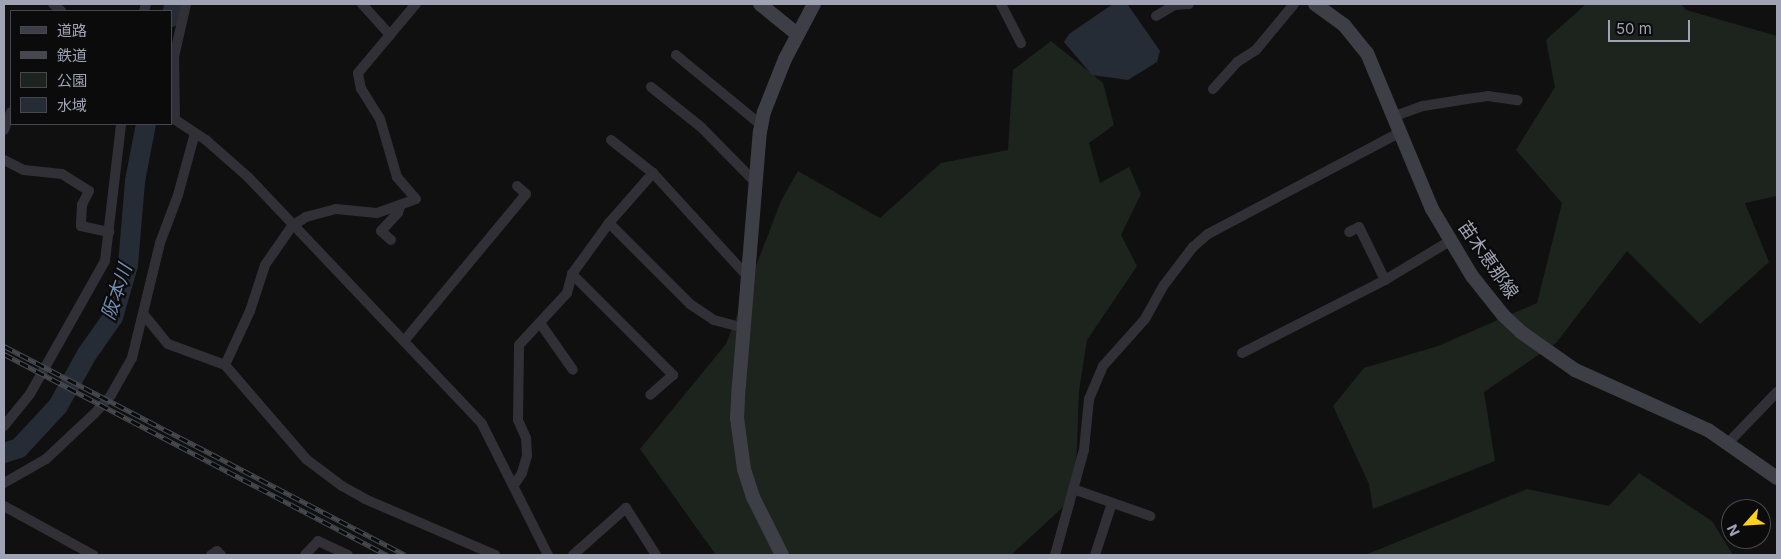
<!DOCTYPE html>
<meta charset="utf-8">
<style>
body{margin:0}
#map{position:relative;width:1781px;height:559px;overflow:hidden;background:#101011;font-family:Inter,"Noto Sans JP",sans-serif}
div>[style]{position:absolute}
.green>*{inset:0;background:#1c241d}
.water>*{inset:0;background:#262c35}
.river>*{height:20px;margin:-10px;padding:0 10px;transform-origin:10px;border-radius:10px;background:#262c35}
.street>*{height:10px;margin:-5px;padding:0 5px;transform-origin:5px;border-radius:5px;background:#303036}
.secondary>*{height:14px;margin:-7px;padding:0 7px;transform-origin:7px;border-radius:7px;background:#3e3f46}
.rail>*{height:5px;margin-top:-2.5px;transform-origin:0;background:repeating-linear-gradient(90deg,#0b0b0c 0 9px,#47484f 0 18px);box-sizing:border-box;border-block:1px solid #47484f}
span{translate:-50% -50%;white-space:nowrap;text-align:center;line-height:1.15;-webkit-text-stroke:4.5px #0b0b0c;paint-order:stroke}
.street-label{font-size:18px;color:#a0a3b3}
.water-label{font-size:19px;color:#738cb1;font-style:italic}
.frame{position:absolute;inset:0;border:5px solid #a0a3b3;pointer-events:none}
.legend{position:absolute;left:10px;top:10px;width:162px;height:115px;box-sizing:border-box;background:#0b0b0c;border:1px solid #47484f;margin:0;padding:6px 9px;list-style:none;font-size:15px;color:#a0a3b3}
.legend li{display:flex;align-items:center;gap:10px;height:25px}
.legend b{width:25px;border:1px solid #47484f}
.north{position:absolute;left:1721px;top:499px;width:50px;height:50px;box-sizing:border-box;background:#0b0b0c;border:1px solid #47484f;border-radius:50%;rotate:244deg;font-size:14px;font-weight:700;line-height:20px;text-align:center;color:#a0a3b3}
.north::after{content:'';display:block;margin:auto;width:18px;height:22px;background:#fcd01c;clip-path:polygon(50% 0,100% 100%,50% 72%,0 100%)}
.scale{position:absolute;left:1608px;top:20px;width:82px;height:22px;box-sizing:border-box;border:2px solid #a0a3b3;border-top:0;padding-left:6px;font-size:15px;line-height:18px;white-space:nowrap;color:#a0a3b3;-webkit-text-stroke:4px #0b0b0c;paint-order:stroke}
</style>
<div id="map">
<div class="green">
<div style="clip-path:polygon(1586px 4px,1681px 4px,1686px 10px,1777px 36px,1777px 196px,1745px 203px,1769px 262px,1700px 324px,1627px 251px,1556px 343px,1484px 392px,1495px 461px,1373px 509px,1369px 484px,1333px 406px,1364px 368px,1438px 346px,1537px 303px,1562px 203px,1516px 150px,1555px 87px,1546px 40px)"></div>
<div style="clip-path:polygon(1051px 41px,1103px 83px,1114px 125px,1089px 143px,1100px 183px,1129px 167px,1141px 194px,1121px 235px,1137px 266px,1087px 340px,1079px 391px,1075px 496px,1011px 555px,716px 555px,640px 449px,726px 344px,781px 201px,798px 171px,880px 218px,941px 163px,1008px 150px,1013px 70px)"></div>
<div style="clip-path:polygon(1639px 473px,1712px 521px,1733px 555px,1365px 555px,1527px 489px,1609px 506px)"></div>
</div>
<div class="water">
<div style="clip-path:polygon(1113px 4px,1128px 5px,1160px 51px,1157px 62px,1128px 80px,1092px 75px,1064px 42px,1069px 34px)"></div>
</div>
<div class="river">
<div style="left:171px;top:17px;width:14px;rotate:-73deg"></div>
<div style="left:4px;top:453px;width:16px;rotate:-18deg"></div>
<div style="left:19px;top:448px;width:57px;rotate:-47.1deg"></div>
<div style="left:58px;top:406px;width:60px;rotate:-60.9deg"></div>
<div style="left:87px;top:354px;width:45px;rotate:-54.9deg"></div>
<div style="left:113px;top:317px;width:54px;rotate:-73.9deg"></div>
<div style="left:128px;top:265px;width:84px;rotate:-85.2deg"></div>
<div style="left:135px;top:181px;width:58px;rotate:-79.1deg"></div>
</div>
<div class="street">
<div style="left:53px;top:4px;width:11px;rotate:41deg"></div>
<div style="left:362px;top:4px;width:42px;rotate:47.9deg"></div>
<div style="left:1001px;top:4px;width:44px;rotate:62.9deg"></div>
<div style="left:144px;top:11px;width:7px;rotate:-74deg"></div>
<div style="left:1156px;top:16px;width:21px;rotate:-31deg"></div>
<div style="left:1174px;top:5px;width:15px;rotate:-4deg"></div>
<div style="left:676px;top:55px;width:110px;rotate:39.5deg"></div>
<div style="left:651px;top:87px;width:64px;rotate:38.7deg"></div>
<div style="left:701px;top:127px;width:76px;rotate:45.5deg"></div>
<div style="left:1213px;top:89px;width:36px;rotate:-48deg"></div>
<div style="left:1237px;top:62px;width:22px;rotate:-32deg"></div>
<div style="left:1256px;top:50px;width:60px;rotate:-50.4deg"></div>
<div style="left:1395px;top:116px;width:30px;rotate:-20deg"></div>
<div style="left:1423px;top:106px;width:37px;rotate:-9deg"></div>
<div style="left:1460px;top:100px;width:28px;rotate:-8deg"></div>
<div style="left:1488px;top:96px;width:30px;rotate:8deg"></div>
<div style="left:171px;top:117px;width:42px;rotate:33.3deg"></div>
<div style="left:206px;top:140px;width:56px;rotate:41.4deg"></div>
<div style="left:248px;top:177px;width:340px;rotate:46.5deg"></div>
<div style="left:482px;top:424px;width:147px;rotate:63.3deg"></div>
<div style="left:175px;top:119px;width:62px;rotate:-90.9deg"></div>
<div style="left:174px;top:57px;width:54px;rotate:-77.2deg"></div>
<div style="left:4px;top:130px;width:19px;rotate:-69deg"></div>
<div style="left:611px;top:140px;width:53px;rotate:38.2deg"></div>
<div style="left:4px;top:160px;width:22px;rotate:27deg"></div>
<div style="left:24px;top:170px;width:38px;rotate:6deg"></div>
<div style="left:62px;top:174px;width:32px;rotate:32deg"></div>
<div style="left:89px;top:191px;width:16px;rotate:117deg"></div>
<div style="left:82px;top:205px;width:21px;rotate:93deg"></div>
<div style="left:81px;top:226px;width:29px;rotate:12deg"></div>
<div style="left:609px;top:223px;width:115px;rotate:45deg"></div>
<div style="left:690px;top:304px;width:29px;rotate:34deg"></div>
<div style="left:714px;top:320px;width:30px;rotate:15deg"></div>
<div style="left:391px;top:240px;width:13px;rotate:-138deg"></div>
<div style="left:381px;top:231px;width:25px;rotate:-47deg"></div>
<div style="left:398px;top:213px;width:7px;rotate:-74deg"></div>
<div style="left:572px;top:274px;width:143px;rotate:45deg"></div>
<div style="left:673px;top:375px;width:30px;rotate:139deg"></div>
<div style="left:1385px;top:280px;width:76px;rotate:-31deg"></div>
<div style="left:145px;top:316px;width:36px;rotate:51deg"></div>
<div style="left:168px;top:344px;width:61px;rotate:20.2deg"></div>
<div style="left:225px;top:365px;width:124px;rotate:49.2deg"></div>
<div style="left:306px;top:459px;width:45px;rotate:36.9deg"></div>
<div style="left:342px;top:486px;width:26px;rotate:29deg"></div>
<div style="left:365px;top:499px;width:142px;rotate:23.3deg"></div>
<div style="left:540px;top:323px;width:57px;rotate:54.9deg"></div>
<div style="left:404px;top:341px;width:191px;rotate:-50.3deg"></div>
<div style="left:526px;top:194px;width:12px;rotate:-138deg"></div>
<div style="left:1242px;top:353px;width:161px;rotate:-27deg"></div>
<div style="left:1385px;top:280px;width:59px;rotate:-116.1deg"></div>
<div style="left:1359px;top:227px;width:11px;rotate:153deg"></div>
<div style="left:225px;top:365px;width:60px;rotate:-65.2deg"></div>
<div style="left:250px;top:311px;width:48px;rotate:-71.9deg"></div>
<div style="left:265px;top:265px;width:47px;rotate:-55.3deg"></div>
<div style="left:292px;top:226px;width:17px;rotate:-33deg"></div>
<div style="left:306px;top:217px;width:31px;rotate:-15deg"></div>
<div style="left:336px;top:209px;width:41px;rotate:5.6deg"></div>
<div style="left:377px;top:213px;width:41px;rotate:-19.7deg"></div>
<div style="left:416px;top:199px;width:29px;rotate:-131deg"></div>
<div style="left:397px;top:177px;width:60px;rotate:-106.3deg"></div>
<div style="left:380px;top:119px;width:36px;rotate:-122deg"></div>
<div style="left:361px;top:89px;width:16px;rotate:-101deg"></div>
<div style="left:358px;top:73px;width:90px;rotate:-50deg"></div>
<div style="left:4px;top:426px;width:41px;rotate:-50.9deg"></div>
<div style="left:30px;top:394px;width:153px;rotate:-60.6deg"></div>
<div style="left:105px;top:261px;width:138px;rotate:-83.3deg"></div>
<div style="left:1728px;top:443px;width:71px;rotate:-46.1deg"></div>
<div style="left:4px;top:483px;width:48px;rotate:-29.7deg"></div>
<div style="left:46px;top:459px;width:67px;rotate:-43.2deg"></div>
<div style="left:95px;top:413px;width:24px;rotate:-48deg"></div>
<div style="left:111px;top:395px;width:43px;rotate:-60.4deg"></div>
<div style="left:132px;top:358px;width:118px;rotate:-76.3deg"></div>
<div style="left:160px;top:243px;width:51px;rotate:-69.4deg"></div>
<div style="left:178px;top:195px;width:64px;rotate:-74.7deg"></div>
<div style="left:514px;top:485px;width:14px;rotate:-56deg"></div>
<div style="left:522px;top:473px;width:18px;rotate:-74deg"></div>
<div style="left:527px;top:456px;width:18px;rotate:-93deg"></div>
<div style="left:526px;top:438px;width:20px;rotate:-114deg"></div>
<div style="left:518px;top:420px;width:75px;rotate:-89.2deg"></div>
<div style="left:519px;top:345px;width:71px;rotate:-47.3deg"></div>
<div style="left:567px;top:293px;width:20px;rotate:-75deg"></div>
<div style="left:572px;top:274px;width:63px;rotate:-54deg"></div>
<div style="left:609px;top:223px;width:67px;rotate:-48.7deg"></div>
<div style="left:653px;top:173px;width:138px;rotate:47.6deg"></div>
<div style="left:1073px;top:489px;width:82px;rotate:19.3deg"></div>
<div style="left:4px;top:506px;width:102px;rotate:28.8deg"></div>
<div style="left:211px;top:555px;width:7px;rotate:-34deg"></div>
<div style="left:217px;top:551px;width:6px;rotate:45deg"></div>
<div style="left:305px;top:555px;width:19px;rotate:-47deg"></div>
<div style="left:318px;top:541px;width:33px;rotate:25deg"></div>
<div style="left:573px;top:555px;width:71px;rotate:-41.6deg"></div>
<div style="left:626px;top:508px;width:56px;rotate:57.4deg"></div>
<div style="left:1055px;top:555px;width:109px;rotate:-74.6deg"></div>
<div style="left:1084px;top:450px;width:51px;rotate:-84.4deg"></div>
<div style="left:1089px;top:399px;width:36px;rotate:-67deg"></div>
<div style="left:1103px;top:366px;width:63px;rotate:-48.2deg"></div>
<div style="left:1145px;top:319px;width:39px;rotate:-61deg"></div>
<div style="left:1164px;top:285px;width:48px;rotate:-52.7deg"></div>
<div style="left:1193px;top:247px;width:20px;rotate:-41deg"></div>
<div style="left:1208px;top:234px;width:218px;rotate:-27.9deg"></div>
<div style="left:1095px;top:555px;width:55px;rotate:-71.9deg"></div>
</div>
<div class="secondary">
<div style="left:760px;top:4px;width:48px;rotate:39deg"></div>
<div style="left:1315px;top:4px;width:36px;rotate:36deg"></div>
<div style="left:1344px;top:25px;width:36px;rotate:51deg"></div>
<div style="left:1367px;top:53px;width:169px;rotate:67.4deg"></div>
<div style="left:1432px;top:209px;width:78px;rotate:59.2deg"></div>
<div style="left:1472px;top:276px;width:50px;rotate:51.5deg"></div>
<div style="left:1503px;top:315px;width:25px;rotate:43deg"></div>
<div style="left:1521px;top:332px;width:66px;rotate:35.1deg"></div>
<div style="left:1575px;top:370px;width:146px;rotate:24.3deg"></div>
<div style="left:1708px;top:430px;width:84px;rotate:34.8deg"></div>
<div style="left:782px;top:555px;width:65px;rotate:-116.6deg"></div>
<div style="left:753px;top:497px;width:29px;rotate:-108deg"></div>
<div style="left:744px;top:469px;width:51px;rotate:-97.8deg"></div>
<div style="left:737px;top:418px;width:33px;rotate:-87deg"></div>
<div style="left:739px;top:385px;width:254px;rotate:-85.3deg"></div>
<div style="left:760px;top:132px;width:20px;rotate:-79deg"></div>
<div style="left:764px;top:112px;width:57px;rotate:-68.4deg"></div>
<div style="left:785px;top:59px;width:62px;rotate:-62.2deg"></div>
</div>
<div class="rail">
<div style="left:4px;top:346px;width:452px;rotate:27.5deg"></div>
<div style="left:4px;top:354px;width:433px;rotate:27.7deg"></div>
</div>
<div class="street-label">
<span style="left:1488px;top:260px;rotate:55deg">苗木恵那線</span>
</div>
<div class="water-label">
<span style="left:117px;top:292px;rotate:-71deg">阪本川</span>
</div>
<div class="frame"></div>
<ul class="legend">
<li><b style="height:6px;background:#3e3f46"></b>道路</li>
<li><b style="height:6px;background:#47484f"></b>鉄道</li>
<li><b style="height:14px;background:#1c241d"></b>公園</li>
<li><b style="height:14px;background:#262c35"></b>水域</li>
</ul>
<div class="north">N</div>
<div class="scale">50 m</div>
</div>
